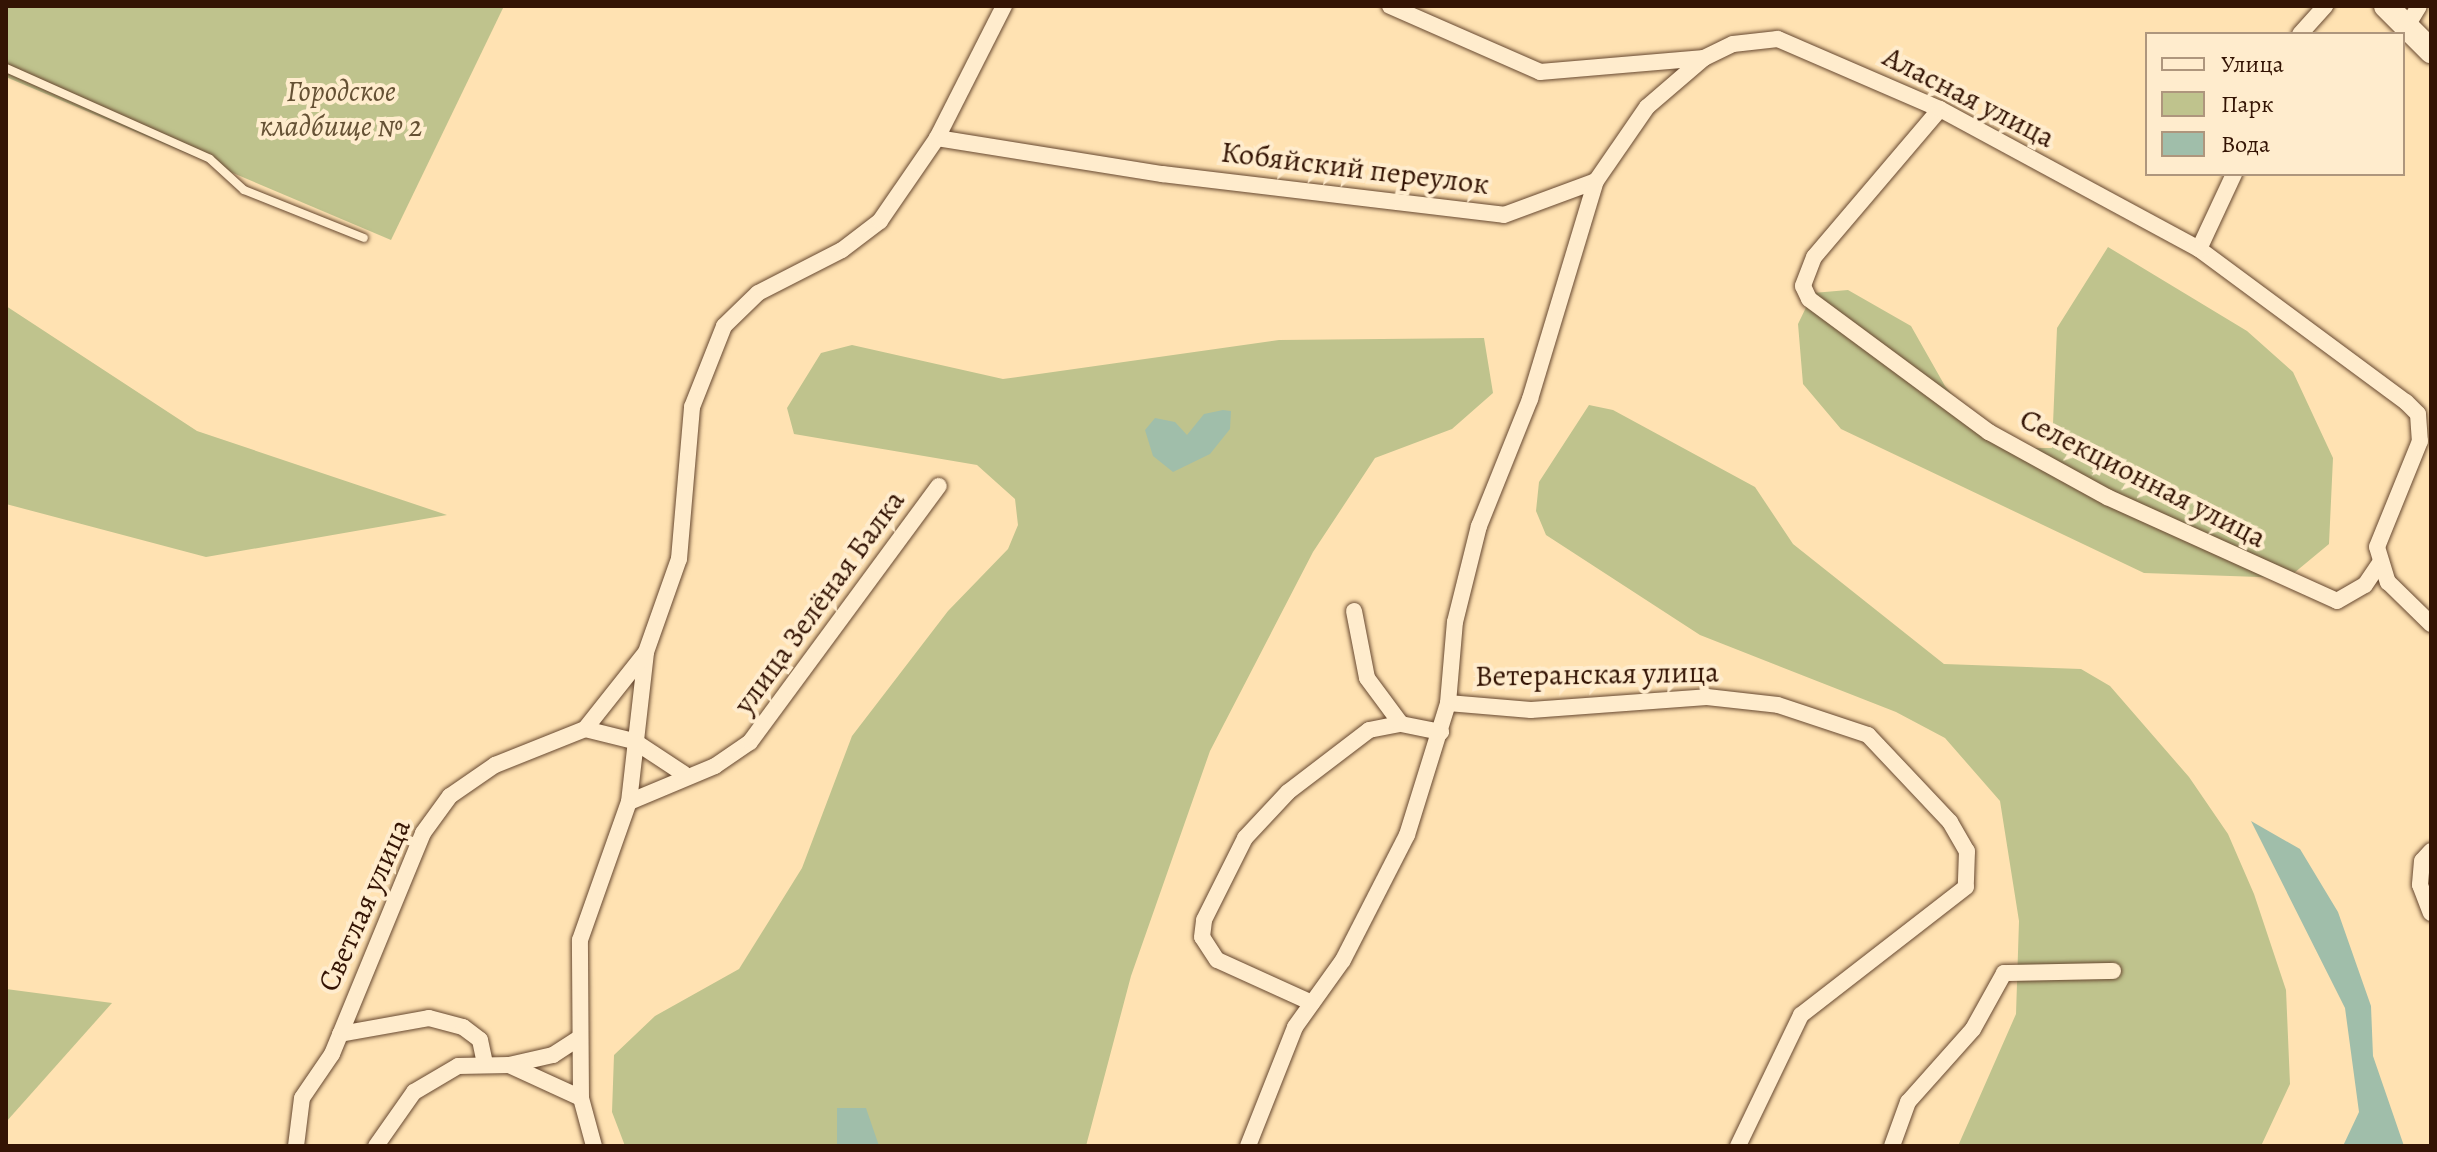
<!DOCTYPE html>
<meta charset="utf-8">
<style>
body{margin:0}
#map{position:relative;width:2437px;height:1152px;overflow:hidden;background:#ffe2b2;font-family:Alegreya,serif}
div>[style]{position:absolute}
.green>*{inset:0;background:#bfc38d}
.water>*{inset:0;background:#a0beaa}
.roads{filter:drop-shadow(0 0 2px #674830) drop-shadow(0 0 2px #674830)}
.lane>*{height:8px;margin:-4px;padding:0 4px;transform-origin:4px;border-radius:4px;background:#ffeccd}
.street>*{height:16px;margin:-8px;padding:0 8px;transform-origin:8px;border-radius:8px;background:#ffeccd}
.secondary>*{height:24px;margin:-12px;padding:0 12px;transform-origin:12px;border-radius:12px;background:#ffeccd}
span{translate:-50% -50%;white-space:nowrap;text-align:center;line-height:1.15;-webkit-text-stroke:8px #ffeccd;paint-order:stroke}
.park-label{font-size:30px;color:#655134;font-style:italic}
.street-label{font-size:30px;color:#341404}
.frame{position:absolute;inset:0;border:8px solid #341404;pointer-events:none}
.legend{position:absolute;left:2145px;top:32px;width:260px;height:144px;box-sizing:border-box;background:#ffeccd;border:2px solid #ae967d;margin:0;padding:10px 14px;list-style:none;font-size:24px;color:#341404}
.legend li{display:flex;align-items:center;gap:16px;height:40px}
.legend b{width:40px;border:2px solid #ae967d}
</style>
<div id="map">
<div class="green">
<div style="clip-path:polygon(6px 6px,504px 6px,391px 240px,6px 77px)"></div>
<div style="clip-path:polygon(2108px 247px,2247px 331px,2293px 372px,2333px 458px,2329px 544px,2288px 578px,2144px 573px,1841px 429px,1803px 384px,1798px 324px,1813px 293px,1848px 290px,1911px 326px,1945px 386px,1983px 431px,2016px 448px,2052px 448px,2057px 328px)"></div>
<div style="clip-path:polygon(6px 306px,197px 431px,447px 515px,206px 557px,6px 504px)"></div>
<div style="clip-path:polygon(1484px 338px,1493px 393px,1452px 429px,1375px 458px,1313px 552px,1210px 751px,1131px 976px,1086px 1146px,625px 1146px,612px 1112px,614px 1055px,655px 1016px,739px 969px,802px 868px,852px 736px,948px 611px,1008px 549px,1018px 525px,1015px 499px,977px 465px,794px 434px,787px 408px,821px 353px,852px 345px,1003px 379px,1279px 340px)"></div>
<div style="clip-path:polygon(1589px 405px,1613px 410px,1755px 487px,1793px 544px,1944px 664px,2081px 669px,2110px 686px,2189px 777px,2228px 834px,2254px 894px,2286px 990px,2290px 1084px,2261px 1146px,1958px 1146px,2016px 1014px,2019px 921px,2000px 801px,1945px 738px,1896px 712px,1700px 635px,1546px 535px,1536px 511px,1539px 482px)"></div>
<div style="clip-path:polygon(6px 989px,112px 1003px,6px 1122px)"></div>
</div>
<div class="water">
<div style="clip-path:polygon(1223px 410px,1231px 411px,1230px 429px,1210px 454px,1173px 472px,1153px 456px,1145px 430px,1155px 418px,1175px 422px,1187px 435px,1204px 414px)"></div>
<div style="clip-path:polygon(2251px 821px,2300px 849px,2338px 912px,2371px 1006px,2373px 1056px,2404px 1146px,2343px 1146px,2359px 1112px,2345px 1008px)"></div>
<div style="clip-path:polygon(837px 1108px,866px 1108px,879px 1146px,837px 1146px)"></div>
</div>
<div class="roads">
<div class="lane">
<div style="left:6px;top:68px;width:223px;rotate:24deg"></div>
<div style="left:210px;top:159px;width:46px;rotate:42.4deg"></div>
<div style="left:244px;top:190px;width:129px;rotate:21.8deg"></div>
</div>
<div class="street">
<div style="left:1390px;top:6px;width:164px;rotate:23.7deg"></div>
<div style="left:1540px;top:72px;width:165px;rotate:-4.9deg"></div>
<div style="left:2407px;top:26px;width:23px;rotate:-59deg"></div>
<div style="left:2300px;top:34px;width:38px;rotate:-48deg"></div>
<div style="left:1940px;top:109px;width:194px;rotate:130.4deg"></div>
<div style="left:1814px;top:257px;width:31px;rotate:111deg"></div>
<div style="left:1803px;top:286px;width:14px;rotate:65deg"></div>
<div style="left:1809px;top:299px;width:224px;rotate:36.5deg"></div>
<div style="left:1989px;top:432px;width:135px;rotate:28.8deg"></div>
<div style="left:2107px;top:497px;width:252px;rotate:24.3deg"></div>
<div style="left:2337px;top:601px;width:32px;rotate:-30deg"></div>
<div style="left:2365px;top:585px;width:27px;rotate:-56deg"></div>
<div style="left:937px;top:138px;width:228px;rotate:9.1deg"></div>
<div style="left:1162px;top:174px;width:344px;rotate:6.8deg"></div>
<div style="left:1504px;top:215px;width:98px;rotate:-20.3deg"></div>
<div style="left:1596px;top:181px;width:90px;rotate:-55.4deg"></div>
<div style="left:1647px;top:107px;width:75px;rotate:-40.7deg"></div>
<div style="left:1704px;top:58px;width:32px;rotate:-26deg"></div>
<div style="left:1733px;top:44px;width:45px;rotate:-6.3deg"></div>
<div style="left:1778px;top:39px;width:176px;rotate:23.4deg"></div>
<div style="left:1940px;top:109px;width:294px;rotate:28.4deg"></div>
<div style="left:2199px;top:249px;width:257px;rotate:36.5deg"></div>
<div style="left:2406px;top:402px;width:17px;rotate:45deg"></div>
<div style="left:2418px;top:414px;width:27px;rotate:86deg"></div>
<div style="left:2420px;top:441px;width:114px;rotate:112.1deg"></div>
<div style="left:2377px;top:547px;width:37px;rotate:73deg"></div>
<div style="left:2388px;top:582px;width:60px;rotate:44.3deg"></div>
<div style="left:2199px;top:249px;width:83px;rotate:-65deg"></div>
<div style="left:1354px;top:611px;width:68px;rotate:79deg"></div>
<div style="left:1367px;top:678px;width:57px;rotate:53.5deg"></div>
<div style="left:1448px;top:703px;width:83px;rotate:4.8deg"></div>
<div style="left:1531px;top:710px;width:176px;rotate:-4.2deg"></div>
<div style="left:1707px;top:697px;width:71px;rotate:6.4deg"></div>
<div style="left:1778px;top:705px;width:95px;rotate:18.4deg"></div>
<div style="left:1868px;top:735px;width:120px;rotate:46.7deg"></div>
<div style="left:1950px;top:822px;width:34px;rotate:60deg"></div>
<div style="left:1967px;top:851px;width:36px;rotate:92deg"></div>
<div style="left:1966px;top:887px;width:209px;rotate:142.2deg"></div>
<div style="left:1801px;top:1015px;width:145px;rotate:115.7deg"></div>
<div style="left:585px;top:729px;width:50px;rotate:13.8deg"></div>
<div style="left:634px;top:741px;width:60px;rotate:33.4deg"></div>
<div style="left:629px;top:802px;width:150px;rotate:-83.5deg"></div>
<div style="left:2431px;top:851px;width:13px;rotate:132deg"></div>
<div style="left:2422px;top:861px;width:24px;rotate:95deg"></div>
<div style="left:2420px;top:885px;width:30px;rotate:69deg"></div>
<div style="left:1312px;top:1003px;width:104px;rotate:-155.6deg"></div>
<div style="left:1217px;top:960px;width:27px;rotate:-123deg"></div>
<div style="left:1202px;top:937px;width:17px;rotate:-83deg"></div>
<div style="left:1204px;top:920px;width:92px;rotate:-63.4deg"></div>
<div style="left:1245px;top:838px;width:63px;rotate:-46.9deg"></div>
<div style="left:1288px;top:792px;width:102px;rotate:-37.4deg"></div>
<div style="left:1369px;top:730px;width:33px;rotate:-11deg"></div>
<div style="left:1401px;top:724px;width:41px;rotate:11.3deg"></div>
<div style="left:340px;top:1034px;width:90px;rotate:-10.2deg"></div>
<div style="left:429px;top:1018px;width:35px;rotate:15deg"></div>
<div style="left:463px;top:1027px;width:21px;rotate:37deg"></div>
<div style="left:480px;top:1040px;width:24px;rotate:78deg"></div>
<div style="left:509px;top:1065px;width:45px;rotate:-12.8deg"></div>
<div style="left:553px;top:1055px;width:30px;rotate:-33deg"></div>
<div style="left:296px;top:1146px;width:48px;rotate:-82.9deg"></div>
<div style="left:302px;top:1098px;width:53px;rotate:-55.7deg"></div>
<div style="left:332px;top:1054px;width:239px;rotate:-67.6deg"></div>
<div style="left:423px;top:833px;width:46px;rotate:-53.9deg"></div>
<div style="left:450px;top:796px;width:55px;rotate:-34.6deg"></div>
<div style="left:495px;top:765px;width:97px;rotate:-21.8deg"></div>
<div style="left:585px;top:729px;width:98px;rotate:-51.6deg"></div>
<div style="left:646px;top:652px;width:99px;rotate:-70.5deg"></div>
<div style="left:679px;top:559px;width:153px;rotate:-85.1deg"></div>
<div style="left:692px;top:407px;width:87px;rotate:-68.4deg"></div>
<div style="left:724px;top:326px;width:47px;rotate:-44.1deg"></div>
<div style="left:758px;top:293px;width:94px;rotate:-27.1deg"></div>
<div style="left:842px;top:250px;width:48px;rotate:-37.3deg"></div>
<div style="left:880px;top:221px;width:101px;rotate:-55.5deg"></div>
<div style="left:937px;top:138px;width:148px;rotate:-63.1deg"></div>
<div style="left:376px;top:1146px;width:66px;rotate:-54.9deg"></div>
<div style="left:414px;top:1092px;width:51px;rotate:-30.6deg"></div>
<div style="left:458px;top:1066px;width:51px;rotate:-1.1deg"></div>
<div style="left:509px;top:1065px;width:79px;rotate:24.6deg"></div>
<div style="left:594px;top:1146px;width:50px;rotate:-105.2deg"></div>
<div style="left:581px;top:1098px;width:158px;rotate:-90.4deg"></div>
<div style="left:580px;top:940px;width:146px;rotate:-70.5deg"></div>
<div style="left:629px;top:802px;width:93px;rotate:-22.7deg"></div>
<div style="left:715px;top:766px;width:42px;rotate:-34.4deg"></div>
<div style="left:750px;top:742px;width:318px;rotate:-53.6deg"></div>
<div style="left:1248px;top:1146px;width:128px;rotate:-68.4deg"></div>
<div style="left:1295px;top:1027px;width:82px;rotate:-54.4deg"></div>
<div style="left:1343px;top:960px;width:140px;rotate:-62.9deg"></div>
<div style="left:1407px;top:835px;width:138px;rotate:-72.7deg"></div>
<div style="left:1448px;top:703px;width:81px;rotate:-85.1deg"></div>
<div style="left:1455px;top:622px;width:99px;rotate:-76deg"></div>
<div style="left:1479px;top:526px;width:137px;rotate:-68.1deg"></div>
<div style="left:1530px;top:399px;width:228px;rotate:-73.2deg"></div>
<div style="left:1892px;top:1146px;width:47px;rotate:-70deg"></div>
<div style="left:1908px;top:1102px;width:98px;rotate:-48.3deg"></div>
<div style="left:1973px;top:1029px;width:64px;rotate:-61deg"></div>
<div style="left:2004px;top:973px;width:109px;rotate:-1.1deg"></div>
</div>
<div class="secondary">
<div style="left:2386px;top:6px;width:64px;rotate:45deg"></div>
</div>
</div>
<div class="park-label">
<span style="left:341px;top:108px">Городское<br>кладбище № 2</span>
</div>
<div class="street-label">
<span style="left:1969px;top:97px;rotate:27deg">Аласная улица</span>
<span style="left:1355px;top:168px;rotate:7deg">Кобяйский переулок</span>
<span style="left:2143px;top:478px;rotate:27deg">Селекционная улица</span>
<span style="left:819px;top:602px;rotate:-54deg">улица Зелёная Балка</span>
<span style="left:1597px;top:674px;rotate:-1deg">Ветеранская улица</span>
<span style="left:364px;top:905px;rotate:-66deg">Светлая улица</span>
</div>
<div class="frame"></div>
<ul class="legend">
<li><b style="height:10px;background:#ffeccd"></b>Улица</li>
<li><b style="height:22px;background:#bfc38d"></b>Парк</li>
<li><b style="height:22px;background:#a0beaa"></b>Вода</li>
</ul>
</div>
